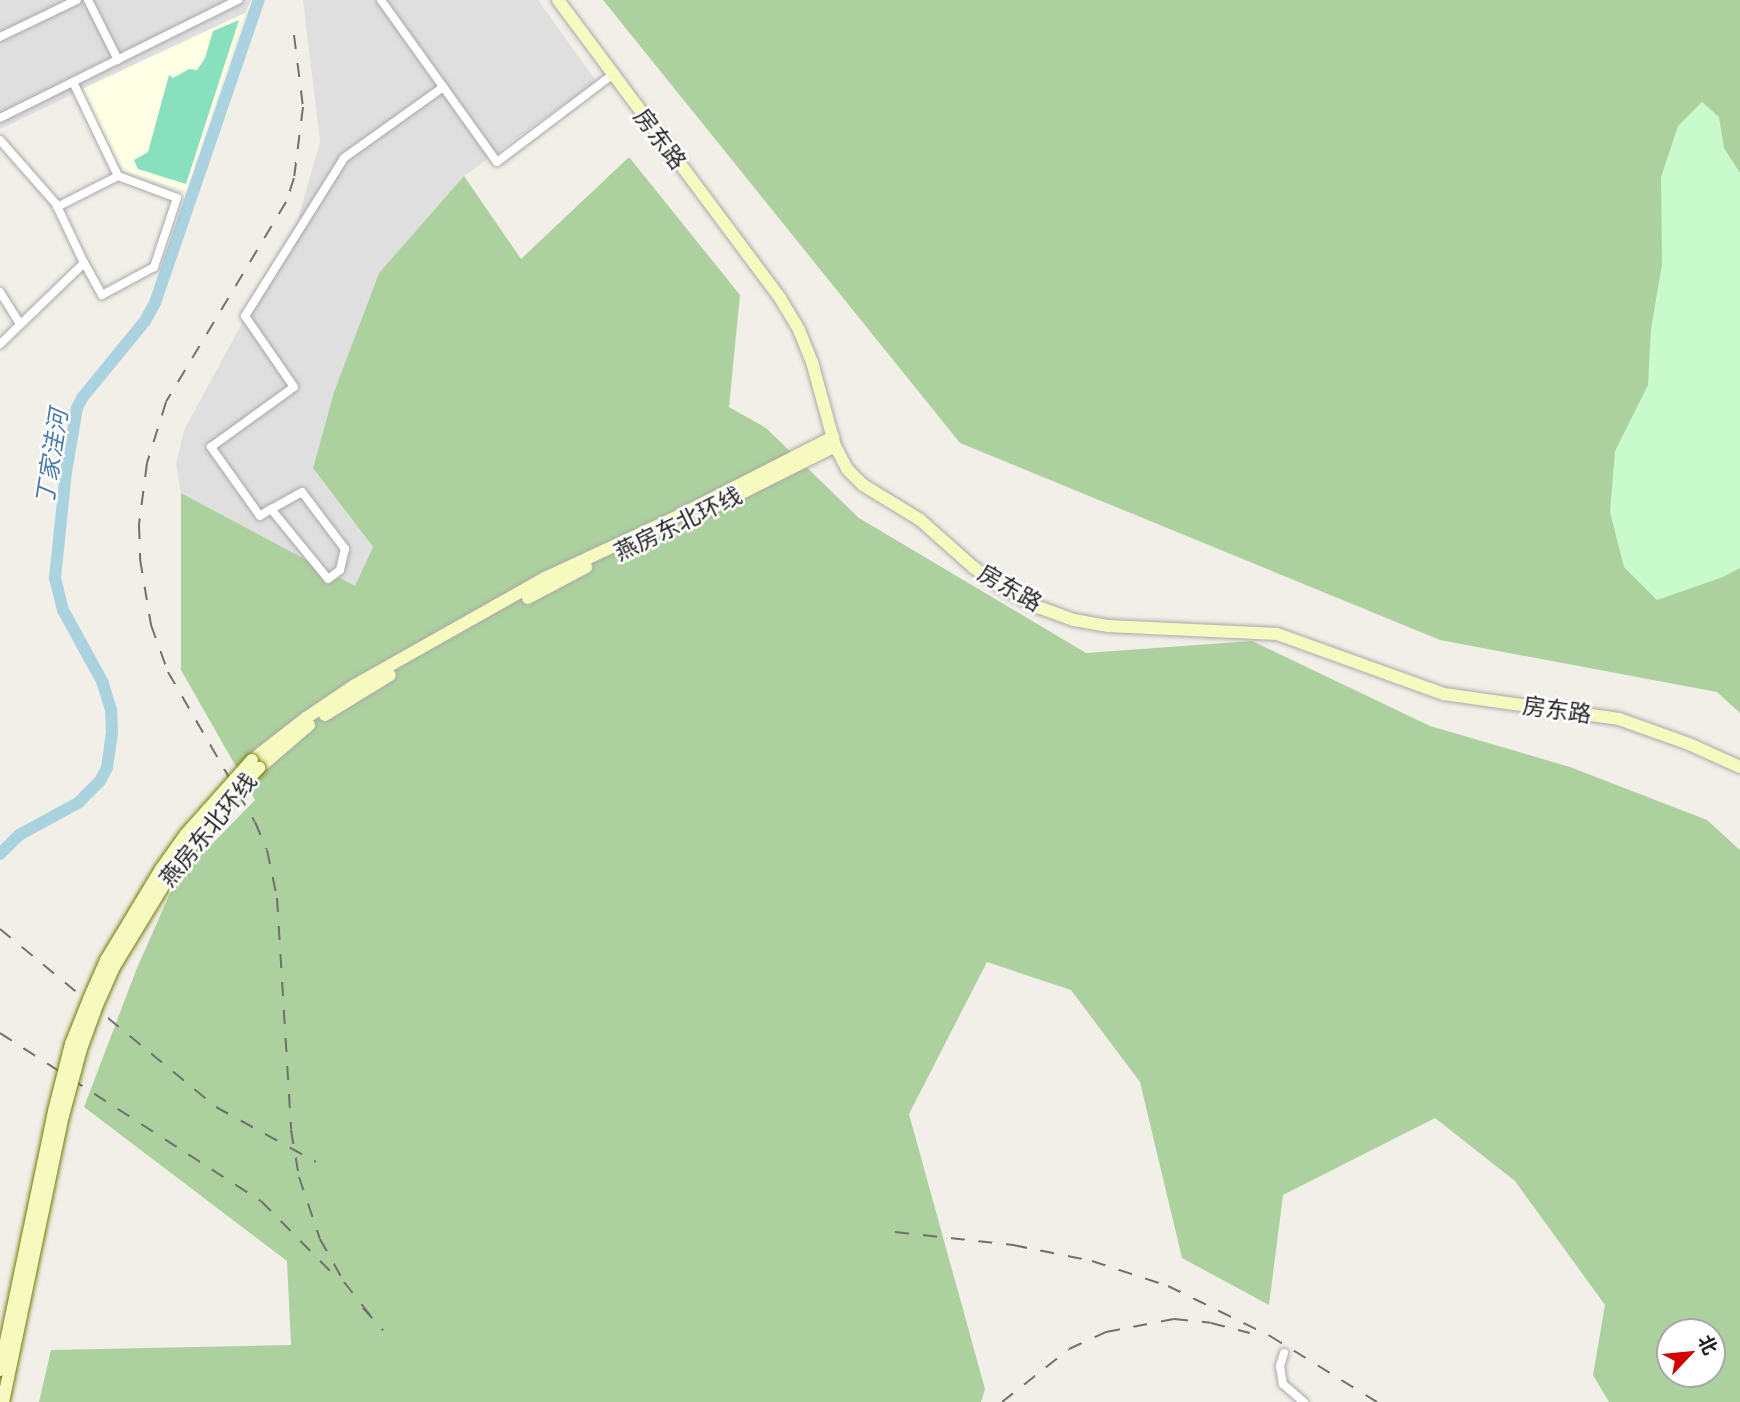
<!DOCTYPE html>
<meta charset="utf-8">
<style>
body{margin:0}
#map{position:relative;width:1740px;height:1402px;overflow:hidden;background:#f2efe9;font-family:"Public Sans","Noto Sans SC",sans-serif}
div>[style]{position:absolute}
.residential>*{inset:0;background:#e0dfdf}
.education>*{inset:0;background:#ffffe5}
.forest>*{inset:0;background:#add19e}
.park>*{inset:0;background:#c8facc}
.pitch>*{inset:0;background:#88e0be}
.river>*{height:12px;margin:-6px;padding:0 6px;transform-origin:6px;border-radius:6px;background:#aad3df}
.roads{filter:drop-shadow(0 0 2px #a9a9a9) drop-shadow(0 0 2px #a9a9a9)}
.minor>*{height:8px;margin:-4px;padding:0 4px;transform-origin:4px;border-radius:4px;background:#fff}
.secondary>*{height:12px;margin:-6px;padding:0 6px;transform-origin:6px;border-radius:6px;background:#f7fabf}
.rail>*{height:2px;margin-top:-1px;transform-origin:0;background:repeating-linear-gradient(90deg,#707070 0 14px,transparent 0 28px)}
.bridges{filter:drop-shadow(0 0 2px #707d05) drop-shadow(0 0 2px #707d05)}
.secondary-bridge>*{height:12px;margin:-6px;padding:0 6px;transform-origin:6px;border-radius:6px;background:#f7fabf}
span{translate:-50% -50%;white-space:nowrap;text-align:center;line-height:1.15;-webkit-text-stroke:5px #fff;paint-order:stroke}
.street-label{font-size:23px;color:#222}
.water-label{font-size:24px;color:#4a7aab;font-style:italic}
.north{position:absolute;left:1656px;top:1318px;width:70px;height:70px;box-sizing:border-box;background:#fff;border:2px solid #a7a7a7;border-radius:50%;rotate:64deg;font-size:19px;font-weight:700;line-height:28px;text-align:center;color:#222}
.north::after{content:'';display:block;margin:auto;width:24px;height:32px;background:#d40000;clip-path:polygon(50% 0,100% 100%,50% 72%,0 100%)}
</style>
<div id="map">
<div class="residential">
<div style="clip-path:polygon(0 0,251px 0,245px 13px,0 129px)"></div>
<div style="clip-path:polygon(303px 0,538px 0,596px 81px,464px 176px,379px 273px,334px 392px,313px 467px,373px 548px,355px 587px,181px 493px,176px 464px,184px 430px,297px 222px,320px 142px)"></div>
</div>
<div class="education">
<div style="clip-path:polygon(245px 13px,186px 191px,122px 170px,82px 89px)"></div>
</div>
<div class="forest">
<div style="clip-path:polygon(603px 0,1740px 0,1740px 713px,1717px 692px,1440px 640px,960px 443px)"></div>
<div style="clip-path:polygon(evenodd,629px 157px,740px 295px,729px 407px,766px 428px,859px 518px,1086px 653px,1252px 641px,1430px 726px,1570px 767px,1707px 820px,1740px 850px,1740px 1402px,1609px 1402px,1593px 1375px,1605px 1305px,1515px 1181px,1435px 1118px,1283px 1195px,1269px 1305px,1182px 1258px,1140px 1082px,1071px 990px,987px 962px,909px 1114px,985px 1389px,981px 1402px,39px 1402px,51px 1350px,291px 1345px,287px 1261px,84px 1107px,137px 968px,175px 882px,255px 800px,181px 670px,181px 493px,355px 586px,373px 547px,313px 468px,334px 392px,379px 273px,464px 176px,521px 259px,629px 157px,1670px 1332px,1712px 1332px,1712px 1374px,1670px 1374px,1670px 1332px)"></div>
</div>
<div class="park">
<div style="clip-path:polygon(1702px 102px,1719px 117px,1724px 148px,1740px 173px,1740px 568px,1723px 577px,1657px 600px,1624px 567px,1610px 512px,1615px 451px,1648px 385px,1651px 329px,1662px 264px,1661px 177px,1678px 126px)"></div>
</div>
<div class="pitch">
<div style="clip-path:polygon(239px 20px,186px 184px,138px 169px,134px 160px,148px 152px,169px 75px,173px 78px,189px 69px,197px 70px,205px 58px,213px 31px)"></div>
</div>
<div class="river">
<div style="left:0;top:854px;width:27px;rotate:-45deg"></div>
<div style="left:19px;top:835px;width:67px;rotate:-28.5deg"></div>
<div style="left:78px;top:803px;width:31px;rotate:-45deg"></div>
<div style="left:100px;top:781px;width:15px;rotate:-62deg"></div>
<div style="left:107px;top:768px;width:34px;rotate:-82deg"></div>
<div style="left:112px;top:734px;width:24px;rotate:-92deg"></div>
<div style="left:111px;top:710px;width:28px;rotate:-107deg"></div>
<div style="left:103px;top:683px;width:83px;rotate:-118.7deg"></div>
<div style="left:63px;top:610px;width:33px;rotate:-104deg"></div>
<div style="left:55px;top:578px;width:107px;rotate:-84.1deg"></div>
<div style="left:66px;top:472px;width:65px;rotate:-80.2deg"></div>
<div style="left:77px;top:408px;width:11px;rotate:-63deg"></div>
<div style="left:82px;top:398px;width:99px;rotate:-50.7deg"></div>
<div style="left:145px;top:321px;width:21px;rotate:-61deg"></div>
<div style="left:155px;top:303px;width:320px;rotate:-71.1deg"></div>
</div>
<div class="roads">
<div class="minor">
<div style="left:88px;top:0;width:67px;rotate:63.4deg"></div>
<div style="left:381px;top:0;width:199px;rotate:54.4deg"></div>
<div style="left:497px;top:162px;width:144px;rotate:-37.1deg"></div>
<div style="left:0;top:37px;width:85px;rotate:-25.7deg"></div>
<div style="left:73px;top:82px;width:104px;rotate:64.4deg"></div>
<div style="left:118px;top:176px;width:63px;rotate:20.4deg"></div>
<div style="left:177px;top:198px;width:73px;rotate:108.4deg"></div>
<div style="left:154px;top:267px;width:59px;rotate:151.7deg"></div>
<div style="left:102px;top:295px;width:37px;rotate:-119deg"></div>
<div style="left:0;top:118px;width:266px;rotate:-26.4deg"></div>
<div style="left:0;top:140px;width:85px;rotate:48.8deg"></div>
<div style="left:56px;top:204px;width:65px;rotate:64.6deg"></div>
<div style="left:84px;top:263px;width:117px;rotate:136deg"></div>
<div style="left:57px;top:207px;width:68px;rotate:-26.9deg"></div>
<div style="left:0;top:292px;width:38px;rotate:58deg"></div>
<div style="left:271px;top:509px;width:90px;rotate:50.8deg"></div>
<div style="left:328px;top:579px;width:15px;rotate:-37deg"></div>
<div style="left:340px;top:570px;width:22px;rotate:-77deg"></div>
<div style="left:345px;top:549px;width:71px;rotate:-127deg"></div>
<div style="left:302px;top:492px;width:35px;rotate:151deg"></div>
<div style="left:271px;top:509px;width:13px;rotate:148deg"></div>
<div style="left:260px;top:516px;width:85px;rotate:-125.4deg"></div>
<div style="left:211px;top:447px;width:102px;rotate:-35.9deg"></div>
<div style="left:294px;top:387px;width:86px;rotate:-124.6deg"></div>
<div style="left:245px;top:316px;width:186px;rotate:-57.9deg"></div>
<div style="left:344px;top:158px;width:122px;rotate:-35.6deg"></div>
<div style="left:1284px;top:1353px;width:14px;rotate:107deg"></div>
<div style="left:1280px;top:1366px;width:18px;rotate:81deg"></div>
<div style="left:1283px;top:1384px;width:28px;rotate:41deg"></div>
</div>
<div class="secondary">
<div style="left:558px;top:0;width:372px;rotate:53.3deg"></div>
<div style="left:780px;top:298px;width:37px;rotate:59deg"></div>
<div style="left:799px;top:330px;width:35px;rotate:68deg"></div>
<div style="left:812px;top:362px;width:87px;rotate:74.7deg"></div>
<div style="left:835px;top:446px;width:26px;rotate:62deg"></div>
<div style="left:847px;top:469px;width:23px;rotate:45deg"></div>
<div style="left:863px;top:485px;width:66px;rotate:31.3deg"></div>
<div style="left:919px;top:519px;width:72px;rotate:41.6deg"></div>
<div style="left:973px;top:567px;width:39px;rotate:35deg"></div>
<div style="left:1005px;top:589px;width:38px;rotate:29deg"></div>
<div style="left:1038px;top:607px;width:38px;rotate:20deg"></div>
<div style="left:1074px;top:620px;width:35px;rotate:10deg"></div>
<div style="left:1108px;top:626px;width:169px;rotate:2.7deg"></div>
<div style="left:1277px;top:634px;width:177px;rotate:19.8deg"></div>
<div style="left:1444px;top:694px;width:177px;rotate:8.1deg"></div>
<div style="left:1619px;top:719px;width:74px;rotate:19.7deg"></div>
<div style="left:1689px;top:744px;width:56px;rotate:24.3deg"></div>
<div style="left:710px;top:509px;width:140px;rotate:-26.7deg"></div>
<div style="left:528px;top:598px;width:66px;rotate:-28.1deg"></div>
<div style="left:325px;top:715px;width:76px;rotate:-31.6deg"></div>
<div style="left:252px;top:760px;width:68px;rotate:-37.9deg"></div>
<div style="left:306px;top:718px;width:59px;rotate:-34deg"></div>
<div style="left:355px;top:685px;width:218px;rotate:-29.4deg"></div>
<div style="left:545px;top:578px;width:140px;rotate:-24.9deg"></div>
<div style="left:672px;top:519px;width:181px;rotate:-27deg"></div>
<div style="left:259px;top:768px;width:66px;rotate:-40.7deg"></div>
</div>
</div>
<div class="rail">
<div style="left:294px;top:35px;width:73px;rotate:82.9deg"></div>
<div style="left:303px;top:107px;width:72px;rotate:97.2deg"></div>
<div style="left:294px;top:178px;width:25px;rotate:108deg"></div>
<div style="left:286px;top:202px;width:233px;rotate:121deg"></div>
<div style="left:166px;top:402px;width:64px;rotate:107.3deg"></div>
<div style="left:147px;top:463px;width:63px;rotate:97.4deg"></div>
<div style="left:139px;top:525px;width:34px;rotate:88deg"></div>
<div style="left:140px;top:559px;width:67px;rotate:80.5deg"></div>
<div style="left:151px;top:625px;width:50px;rotate:70.1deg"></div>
<div style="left:168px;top:672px;width:173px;rotate:59.9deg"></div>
<div style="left:255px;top:822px;width:30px;rotate:67deg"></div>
<div style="left:267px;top:850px;width:49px;rotate:78.2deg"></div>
<div style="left:277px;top:898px;width:232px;rotate:86.5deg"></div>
<div style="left:291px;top:1130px;width:48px;rotate:80.3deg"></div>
<div style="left:299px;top:1177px;width:65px;rotate:71.3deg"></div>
<div style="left:320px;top:1239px;width:49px;rotate:60.8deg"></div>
<div style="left:344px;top:1282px;width:42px;rotate:51.8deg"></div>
<div style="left:0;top:929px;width:280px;rotate:39.5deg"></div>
<div style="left:216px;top:1107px;width:114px;rotate:28.8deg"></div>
<div style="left:0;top:1033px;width:310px;rotate:32.8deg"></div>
<div style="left:261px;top:1201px;width:98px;rotate:45.4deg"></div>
<div style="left:895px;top:1232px;width:119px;rotate:6.3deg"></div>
<div style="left:1013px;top:1245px;width:81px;rotate:11.4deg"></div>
<div style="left:1092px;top:1261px;width:80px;rotate:18.2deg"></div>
<div style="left:1168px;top:1286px;width:114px;rotate:26.1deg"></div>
<div style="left:1270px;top:1336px;width:126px;rotate:31.7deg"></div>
<div style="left:363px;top:1308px;width:30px;rotate:48deg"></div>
<div style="left:1002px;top:1402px;width:85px;rotate:-38.3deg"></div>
<div style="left:1069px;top:1349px;width:41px;rotate:-24.7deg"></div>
<div style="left:1106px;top:1332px;width:69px;rotate:-10.8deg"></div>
<div style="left:1174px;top:1319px;width:37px;rotate:6deg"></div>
<div style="left:1211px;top:1323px;width:40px;rotate:14.4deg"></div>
</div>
<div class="bridges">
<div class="secondary-bridge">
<div style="left:0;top:1370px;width:265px;rotate:-78.2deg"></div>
<div style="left:54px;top:1111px;width:69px;rotate:-75.8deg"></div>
<div style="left:71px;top:1044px;width:48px;rotate:-68.2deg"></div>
<div style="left:89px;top:999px;width:43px;rotate:-66.4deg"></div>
<div style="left:106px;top:960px;width:106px;rotate:-58.9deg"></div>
<div style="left:161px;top:869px;width:43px;rotate:-54.5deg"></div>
<div style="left:186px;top:834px;width:99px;rotate:-48.3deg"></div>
<div style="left:3px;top:1402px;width:292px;rotate:-78.2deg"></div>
<div style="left:63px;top:1116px;width:69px;rotate:-75deg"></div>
<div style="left:81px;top:1049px;width:47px;rotate:-70deg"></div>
<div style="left:97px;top:1005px;width:42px;rotate:-65.9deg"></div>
<div style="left:114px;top:967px;width:119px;rotate:-58.7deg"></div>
<div style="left:176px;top:865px;width:83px;rotate:-51.3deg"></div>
<div style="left:228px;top:800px;width:45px;rotate:-45.9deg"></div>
</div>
</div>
<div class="street-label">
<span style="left:660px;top:139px;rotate:53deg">房东路</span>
<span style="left:678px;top:524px;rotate:-26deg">燕房东北环线</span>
<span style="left:1010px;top:588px;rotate:30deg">房东路</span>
<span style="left:1557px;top:710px;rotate:8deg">房东路</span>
<span style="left:208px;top:830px;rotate:-51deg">燕房东北环线</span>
</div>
<div class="water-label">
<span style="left:52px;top:457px;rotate:-81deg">丁家洼河</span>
</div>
<div class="north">北</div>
</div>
